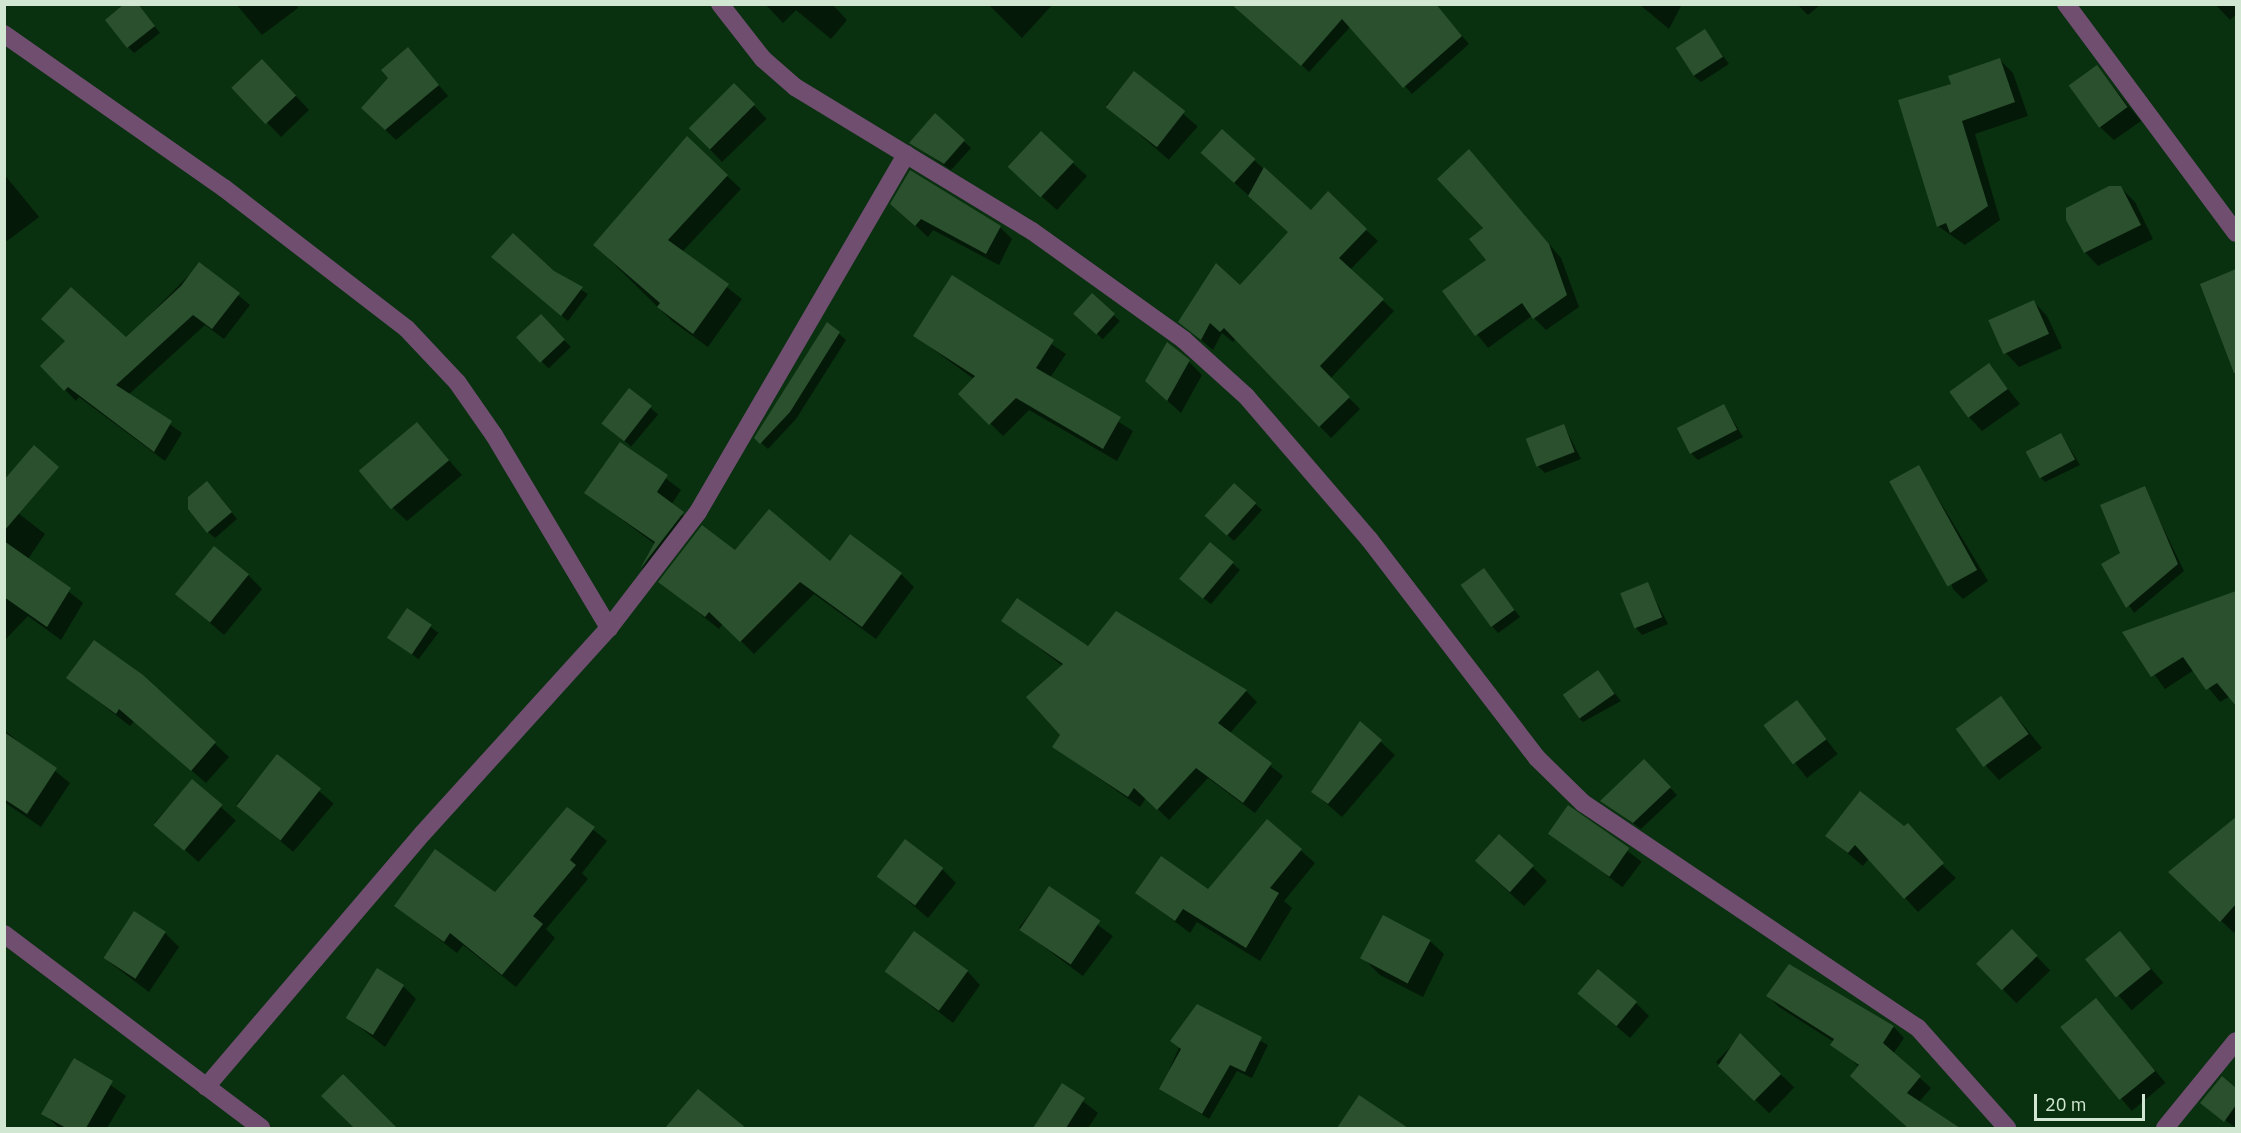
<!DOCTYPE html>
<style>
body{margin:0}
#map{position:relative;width:2241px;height:1133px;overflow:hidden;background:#09300f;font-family:"IBM Plex Sans",sans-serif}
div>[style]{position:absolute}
.shadow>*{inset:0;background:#0007;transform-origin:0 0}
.building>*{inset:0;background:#2a502e;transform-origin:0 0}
.minor>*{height:18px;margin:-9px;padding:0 9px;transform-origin:9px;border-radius:9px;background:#704e70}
span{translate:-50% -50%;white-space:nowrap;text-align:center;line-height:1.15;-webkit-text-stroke:5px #09300f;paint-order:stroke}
.frame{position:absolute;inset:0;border:6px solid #d1e7d2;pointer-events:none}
.scale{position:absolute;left:2034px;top:1094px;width:111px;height:27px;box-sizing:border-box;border:3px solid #d1e7d2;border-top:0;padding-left:8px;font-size:18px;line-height:21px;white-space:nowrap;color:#d1e7d2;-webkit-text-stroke:4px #09300f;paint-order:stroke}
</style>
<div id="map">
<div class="shadow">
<div style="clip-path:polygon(137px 4px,160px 33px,134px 53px,128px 47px)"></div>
<div style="clip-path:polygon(236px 4px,296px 4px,298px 8px,262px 35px)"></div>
<div style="clip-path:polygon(765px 4px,832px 4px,847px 20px,831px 39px,796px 10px,783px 23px)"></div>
<div style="clip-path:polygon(988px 4px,1053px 4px,1022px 38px)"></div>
<div style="clip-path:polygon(1435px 4px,1469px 44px,1412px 94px,1351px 26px,1309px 72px,1247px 13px)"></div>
<div style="clip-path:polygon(1639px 4px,1682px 4px,1669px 29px)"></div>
<div style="clip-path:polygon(1797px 4px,1821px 4px,1808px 15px)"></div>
<div style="clip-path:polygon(2215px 4px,2236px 4px,2236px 14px,2230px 20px)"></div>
<div style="clip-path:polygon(1705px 31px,1729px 64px,1701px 82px,1694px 76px)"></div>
<div style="clip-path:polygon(408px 49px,448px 96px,396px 140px,373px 118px)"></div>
<div style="clip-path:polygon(1999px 59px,2013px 73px,2028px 116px,1975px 134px,2000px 220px,1965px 245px,1938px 226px,1953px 85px)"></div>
<div style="clip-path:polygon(2097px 67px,2141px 121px,2114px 140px,2100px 127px)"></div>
<div style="left:1135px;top:72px;width:83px;height:44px;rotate:41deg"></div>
<div style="clip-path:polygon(276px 75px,309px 110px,281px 137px,234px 88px)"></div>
<div style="left:734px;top:85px;width:47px;height:62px;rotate:46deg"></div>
<div style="clip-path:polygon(935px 115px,971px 148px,951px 170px,911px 143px)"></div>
<div style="clip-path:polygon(1222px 131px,1311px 212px,1366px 230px,1378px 241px,1350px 270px,1394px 311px,1330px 379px,1360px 409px,1331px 438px,1236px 338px,1233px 342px,1222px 333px,1213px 350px,1180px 322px,1241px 287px,1289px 232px,1217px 167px)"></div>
<div style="clip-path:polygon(1041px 134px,1087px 176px,1057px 210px,1024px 181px)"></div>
<div style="clip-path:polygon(1469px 151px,1561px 258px,1579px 307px,1546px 330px,1532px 316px,1488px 348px,1444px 292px,1488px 260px)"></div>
<div style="clip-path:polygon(4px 174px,39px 217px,7px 241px,4px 238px)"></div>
<div style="clip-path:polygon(727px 176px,741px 189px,682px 252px,742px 299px,708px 347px,672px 321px,609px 259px)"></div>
<div style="clip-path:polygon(2121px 188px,2135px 202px,2153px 239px,2098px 266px,2085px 252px)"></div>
<div style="clip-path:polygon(892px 204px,1000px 227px,1012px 239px,999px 265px,933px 230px,928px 237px)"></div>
<div style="clip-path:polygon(200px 264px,250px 305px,224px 339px,205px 325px,128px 395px,182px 433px,165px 461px,79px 397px,76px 401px,42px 366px,67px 341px,126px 339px)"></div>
<div style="clip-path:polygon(499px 264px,553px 272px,588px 294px,568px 321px)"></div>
<div style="clip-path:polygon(2235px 271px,2236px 345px,2234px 346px)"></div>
<div style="clip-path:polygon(953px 277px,1066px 354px,1050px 378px,1133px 431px,1117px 461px,1029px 410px,1003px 436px,960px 394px,974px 379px,915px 336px)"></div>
<div style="left:1092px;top:295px;width:38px;height:25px;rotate:43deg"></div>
<div style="clip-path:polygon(2034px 302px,2047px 316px,2062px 348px,2019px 367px,2006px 353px)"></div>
<div style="left:541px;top:316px;width:43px;height:31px;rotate:46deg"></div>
<div style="clip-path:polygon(828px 324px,846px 340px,796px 419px,768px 449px,756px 438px)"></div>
<div style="clip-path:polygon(1188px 361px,1202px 375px,1181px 413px,1161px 395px)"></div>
<div style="clip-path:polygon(1988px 364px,2020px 404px,1982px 431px,1969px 417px)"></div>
<div style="left:629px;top:390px;width:38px;height:42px;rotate:40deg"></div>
<div style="clip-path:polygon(1724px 406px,1743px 437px,1698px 460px,1691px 453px)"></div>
<div style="clip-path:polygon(417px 424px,462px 475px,407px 521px,393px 508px)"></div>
<div style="clip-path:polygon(1564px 426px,1581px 459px,1545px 473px,1538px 466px)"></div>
<div style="clip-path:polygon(2061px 434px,2080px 465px,2045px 482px,2039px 476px)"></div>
<div style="clip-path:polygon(620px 444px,681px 490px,671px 505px,696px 527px,654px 582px,642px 569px,656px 545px,586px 493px)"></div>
<div style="clip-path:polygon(1919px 467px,1988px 581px,1963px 599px,1953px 589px)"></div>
<div style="clip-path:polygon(1234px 485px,1262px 510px,1234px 541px,1214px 523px)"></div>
<div style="clip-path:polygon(2144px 488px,2184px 571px,2134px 613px,2103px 565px,2122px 553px)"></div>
<div style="clip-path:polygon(214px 490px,237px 519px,215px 538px,208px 532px)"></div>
<div style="clip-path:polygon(4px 502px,45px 534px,28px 559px,83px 603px,61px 640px,28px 616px,4px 641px)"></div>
<div style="clip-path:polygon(1210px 544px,1240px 570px,1211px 604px,1188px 586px)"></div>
<div style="clip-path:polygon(736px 552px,901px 574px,914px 587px,876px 639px,814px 594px,754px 654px,723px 623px,719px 629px,660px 582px)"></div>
<div style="clip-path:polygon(1484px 570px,1520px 617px,1498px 633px,1492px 626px)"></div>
<div style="clip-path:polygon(248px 575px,262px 589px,224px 635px,177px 594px)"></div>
<div style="clip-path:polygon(1647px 584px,1668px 624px,1642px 635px,1636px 628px)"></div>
<div style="clip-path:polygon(2236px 593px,2236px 703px,2230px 696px,2220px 702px,2194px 670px,2165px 689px,2124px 633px)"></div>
<div style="left:408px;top:610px;width:38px;height:33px;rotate:37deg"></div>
<div style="clip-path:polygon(1003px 621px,1246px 691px,1257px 702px,1230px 733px,1283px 776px,1255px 813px,1208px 778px,1169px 820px,1146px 798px,1140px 807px,1054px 747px,1062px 735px,1063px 666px)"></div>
<div style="clip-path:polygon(1598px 672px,1621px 701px,1583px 722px,1577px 716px)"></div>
<div style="clip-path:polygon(142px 676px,229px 757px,206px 783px,134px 721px,130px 726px,68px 678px)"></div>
<div style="clip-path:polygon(2001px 698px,2042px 748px,1999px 780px,1986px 766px)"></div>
<div style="left:1797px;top:702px;width:66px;height:39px;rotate:52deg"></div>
<div style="clip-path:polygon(1360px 723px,1395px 755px,1342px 817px,1313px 792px)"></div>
<div style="clip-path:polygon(4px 730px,70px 783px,41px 827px,4px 802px)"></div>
<div style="left:277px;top:756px;width:74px;height:63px;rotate:40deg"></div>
<div style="clip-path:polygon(1644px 761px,1677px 795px,1641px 829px,1602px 801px)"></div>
<div style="left:192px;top:781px;width:59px;height:56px;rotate:42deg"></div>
<div style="left:1569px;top:807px;width:91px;height:32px;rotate:37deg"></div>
<div style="clip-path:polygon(568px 809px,607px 841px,582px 873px,588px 879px,546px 929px,555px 938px,516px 987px,463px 945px,457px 953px,396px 906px,495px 894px)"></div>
<div style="clip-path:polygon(2236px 819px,2236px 930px,2234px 933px,2170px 872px)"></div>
<div style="clip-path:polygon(1267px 821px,1315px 863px,1284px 901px,1292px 908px,1260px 961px,1197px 922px,1190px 933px,1137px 893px,1209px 891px)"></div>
<div style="clip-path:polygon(1904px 828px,1956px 878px,1918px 912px,1869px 858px,1863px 866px,1827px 836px)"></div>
<div style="clip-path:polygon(1500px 836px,1547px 881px,1524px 906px,1490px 875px)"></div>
<div style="clip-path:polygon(942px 869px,956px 883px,928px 918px,879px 876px)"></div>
<div style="left:1049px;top:888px;width:80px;height:50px;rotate:37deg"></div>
<div style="clip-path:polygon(1384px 917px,1430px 941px,1444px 954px,1423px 997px,1380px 975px,1366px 961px)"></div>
<div style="left:2012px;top:931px;width:55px;height:47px;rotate:46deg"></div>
<div style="clip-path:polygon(165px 933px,179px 947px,149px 992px,104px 958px)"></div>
<div style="left:2120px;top:933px;width:66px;height:42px;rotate:49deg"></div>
<div style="clip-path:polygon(1789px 966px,1894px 1027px,1904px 1038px,1893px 1054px,1931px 1088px,1919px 1102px,1957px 1128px,1909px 1128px,1863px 1087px,1859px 1067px,1834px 1042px,1779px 1007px,1768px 996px)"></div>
<div style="clip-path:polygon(967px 971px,980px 985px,953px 1023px,887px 972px)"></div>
<div style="clip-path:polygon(403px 986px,416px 999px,385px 1047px,347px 1017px)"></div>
<div style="left:2096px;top:1000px;width:108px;height:44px;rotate:50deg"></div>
<div style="clip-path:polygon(1636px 1003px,1649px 1016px,1630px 1038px,1593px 1006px)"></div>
<div style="clip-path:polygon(1197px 1006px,1268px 1045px,1252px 1078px,1237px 1071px,1209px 1119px,1161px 1089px)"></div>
<div style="left:1741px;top:1036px;width:74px;height:36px;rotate:44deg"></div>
<div style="clip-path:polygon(75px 1060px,126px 1096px,107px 1128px,59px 1128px,43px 1113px)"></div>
<div style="clip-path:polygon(343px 1076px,395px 1128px,356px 1128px,323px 1096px)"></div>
<div style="clip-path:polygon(2222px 1078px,2236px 1090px,2236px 1128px,2202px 1103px)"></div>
<div style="clip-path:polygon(1062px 1085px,1098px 1113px,1088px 1128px,1035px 1128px)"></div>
<div style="clip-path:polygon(699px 1091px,743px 1128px,670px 1128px)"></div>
<div style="clip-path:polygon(1351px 1125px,1400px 1127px,1356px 1128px)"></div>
</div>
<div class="building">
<div style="clip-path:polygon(124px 4px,138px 4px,155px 26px,127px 48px,105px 20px)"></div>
<div style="clip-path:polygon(1231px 4px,1436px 4px,1462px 36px,1403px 88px,1342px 19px,1301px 66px)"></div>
<div style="left:1705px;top:29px;width:33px;height:35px;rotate:57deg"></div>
<div style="clip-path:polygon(408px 47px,439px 85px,385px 130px,361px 108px,388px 78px,381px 70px)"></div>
<div style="clip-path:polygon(2000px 58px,2015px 102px,1962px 121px,1988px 206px,1950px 233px,1946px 223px,1937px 227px,1898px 100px,1951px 84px,1948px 76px)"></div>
<div style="left:262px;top:59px;width:50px;height:42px;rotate:47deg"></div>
<div style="left:2097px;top:65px;width:52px;height:35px;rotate:54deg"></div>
<div style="left:1134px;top:71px;width:65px;height:46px;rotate:38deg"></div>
<div style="left:734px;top:83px;width:30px;height:64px;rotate:45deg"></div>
<div style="clip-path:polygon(935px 113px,965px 140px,944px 164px,909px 143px)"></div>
<div style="left:1222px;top:129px;width:45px;height:32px;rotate:42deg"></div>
<div style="left:1041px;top:131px;width:45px;height:49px;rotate:43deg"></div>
<div style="clip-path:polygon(687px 136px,728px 175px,668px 240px,729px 284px,693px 334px,657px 307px,660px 303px,593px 245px)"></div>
<div style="clip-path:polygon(1469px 149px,1549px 244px,1567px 295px,1533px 319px,1522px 303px,1475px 336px,1442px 291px,1486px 260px,1469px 239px,1483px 228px,1437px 179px)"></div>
<div style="clip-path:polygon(1264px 167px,1311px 210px,1328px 191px,1367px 229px,1339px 258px,1384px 299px,1320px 366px,1350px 397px,1319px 427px,1224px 328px,1220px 332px,1210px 323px,1201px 340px,1178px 322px,1216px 263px,1240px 285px,1288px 232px,1248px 196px)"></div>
<div style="clip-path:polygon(910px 170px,1001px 226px,986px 254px,921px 219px,915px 226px,890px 204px)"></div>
<div style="clip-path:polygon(2109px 186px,2121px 186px,2141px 225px,2084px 253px,2066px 220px,2066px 208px)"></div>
<div style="clip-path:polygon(513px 233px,554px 271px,583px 287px,561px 316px,491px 257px)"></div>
<div style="clip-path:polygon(199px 262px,240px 293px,212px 329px,193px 315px,116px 385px,172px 421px,154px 452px,68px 387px,64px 391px,40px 366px,65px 341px,41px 319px,71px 287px,126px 337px,181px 286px)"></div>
<div style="clip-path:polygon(2236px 269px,2236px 373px,2234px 373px,2200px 284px)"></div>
<div style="clip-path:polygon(952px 275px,1054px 340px,1036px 368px,1121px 417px,1103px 449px,1016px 398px,989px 425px,958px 394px,975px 376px,913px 336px)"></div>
<div style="left:1092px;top:293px;width:31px;height:28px;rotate:42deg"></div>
<div style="left:2034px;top:300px;width:37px;height:50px;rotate:66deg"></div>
<div style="left:541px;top:314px;width:35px;height:34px;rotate:47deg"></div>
<div style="clip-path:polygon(827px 322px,840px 332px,790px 412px,760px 444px,754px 438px)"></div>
<div style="clip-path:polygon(1167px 342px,1190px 360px,1167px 401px,1145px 381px)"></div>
<div style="left:1989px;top:363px;width:32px;height:49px;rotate:54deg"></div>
<div style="left:629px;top:388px;width:29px;height:45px;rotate:38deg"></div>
<div style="left:1724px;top:404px;width:29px;height:53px;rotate:63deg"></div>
<div style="left:417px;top:422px;width:50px;height:76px;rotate:50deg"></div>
<div style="left:1564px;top:424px;width:30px;height:41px;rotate:69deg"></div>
<div style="left:2061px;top:433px;width:30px;height:40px;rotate:62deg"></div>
<div style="clip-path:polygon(620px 442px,668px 475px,657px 492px,684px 512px,640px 569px,655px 542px,584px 493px)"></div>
<div style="clip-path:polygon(34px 445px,59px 467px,4px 531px,4px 480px)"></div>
<div style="left:1919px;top:465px;width:120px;height:34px;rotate:61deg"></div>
<div style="clip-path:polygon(207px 481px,232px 512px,207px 533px,188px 509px,188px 497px)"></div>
<div style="left:1234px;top:483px;width:30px;height:44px;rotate:42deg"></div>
<div style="clip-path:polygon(2145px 486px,2178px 564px,2126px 608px,2101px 564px,2120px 553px,2100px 505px)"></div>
<div style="clip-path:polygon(769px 509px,830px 561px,850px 534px,902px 573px,862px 627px,800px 582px,740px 642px,709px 612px,705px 617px,658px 582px,702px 525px,735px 550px)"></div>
<div style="clip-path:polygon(4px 541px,71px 588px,47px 627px,4px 597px)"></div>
<div style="left:1210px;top:542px;width:31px;height:48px;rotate:40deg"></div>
<div style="left:214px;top:546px;width:45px;height:62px;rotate:39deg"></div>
<div style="left:1484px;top:568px;width:52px;height:29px;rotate:54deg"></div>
<div style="left:1648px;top:582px;width:38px;height:30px;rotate:68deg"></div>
<div style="clip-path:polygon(2236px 591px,2236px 706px,2217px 683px,2206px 690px,2183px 657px,2151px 677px,2122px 632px)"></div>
<div style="clip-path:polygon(1017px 598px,1088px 646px,1116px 611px,1247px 690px,1218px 723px,1272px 763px,1243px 803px,1196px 768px,1157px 810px,1134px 788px,1128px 797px,1052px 747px,1060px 735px,1026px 697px,1063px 664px,1001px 621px)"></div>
<div style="left:407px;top:608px;width:30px;height:36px;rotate:34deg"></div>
<div style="clip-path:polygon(94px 640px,143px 675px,216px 742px,191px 771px,119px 709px,116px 714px,66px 678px)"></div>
<div style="left:1598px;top:670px;width:29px;height:43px;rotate:55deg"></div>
<div style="left:2001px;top:696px;width:47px;height:56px;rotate:54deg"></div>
<div style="left:1797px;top:700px;width:49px;height:42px;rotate:53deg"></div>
<div style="clip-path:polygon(1360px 721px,1382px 740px,1328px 804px,1311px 792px)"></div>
<div style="clip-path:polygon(4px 732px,57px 768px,27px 814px,4px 799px)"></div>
<div style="left:277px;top:754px;width:56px;height:66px;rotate:38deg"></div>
<div style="clip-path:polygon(1644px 759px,1671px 787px,1633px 823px,1600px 801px)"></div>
<div style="left:192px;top:779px;width:40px;height:60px;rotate:40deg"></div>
<div style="clip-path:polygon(1860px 791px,1904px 826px,1908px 823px,1944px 863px,1904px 899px,1855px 845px,1848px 853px,1825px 836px)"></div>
<div style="left:1568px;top:805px;width:75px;height:35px;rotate:35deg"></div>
<div style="clip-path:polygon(567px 807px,595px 827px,570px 860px,576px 865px,533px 916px,543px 924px,502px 975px,450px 933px,444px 942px,394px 906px,435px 849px,495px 892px)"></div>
<div style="clip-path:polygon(2236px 817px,2236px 904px,2220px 922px,2168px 872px)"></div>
<div style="clip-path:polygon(1267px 819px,1302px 849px,1270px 888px,1279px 893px,1246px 948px,1183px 909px,1175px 921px,1135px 893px,1161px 856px,1208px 889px)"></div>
<div style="left:1499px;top:834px;width:47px;height:36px;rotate:42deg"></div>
<div style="left:905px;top:839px;width:48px;height:47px;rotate:37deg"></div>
<div style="left:1049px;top:886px;width:62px;height:53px;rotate:34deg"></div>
<div style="left:134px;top:911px;width:38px;height:56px;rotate:33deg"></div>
<div style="left:1383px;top:915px;width:54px;height:49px;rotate:28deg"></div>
<div style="left:2012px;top:929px;width:37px;height:50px;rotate:46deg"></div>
<div style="left:914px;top:931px;width:67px;height:50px;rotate:36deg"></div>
<div style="left:2120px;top:931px;width:49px;height:45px;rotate:51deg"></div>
<div style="clip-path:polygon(1789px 964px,1894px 1026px,1883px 1043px,1921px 1076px,1907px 1093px,1960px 1128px,1908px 1128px,1850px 1076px,1859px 1065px,1830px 1045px,1834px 1039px,1766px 996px)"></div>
<div style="left:377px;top:968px;width:32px;height:59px;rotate:32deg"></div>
<div style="left:1598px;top:969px;width:51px;height:32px;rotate:40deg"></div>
<div style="left:2096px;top:998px;width:94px;height:46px;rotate:51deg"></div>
<div style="clip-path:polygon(1197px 1004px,1262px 1037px,1245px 1072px,1230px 1065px,1202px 1114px,1159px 1089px,1181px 1049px,1170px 1041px)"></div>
<div style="clip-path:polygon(1740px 1033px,1781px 1074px,1754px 1101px,1718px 1066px)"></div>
<div style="clip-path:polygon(74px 1058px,113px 1081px,86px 1128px,66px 1128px,41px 1114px)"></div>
<div style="clip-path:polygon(343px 1074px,397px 1128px,354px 1128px,321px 1096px)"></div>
<div style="clip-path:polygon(2222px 1076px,2236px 1088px,2236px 1105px,2224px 1122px,2200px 1103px)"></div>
<div style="clip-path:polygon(1062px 1083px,1085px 1098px,1066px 1128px,1033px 1128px)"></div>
<div style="clip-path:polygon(698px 1089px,746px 1128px,665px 1128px)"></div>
<div style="clip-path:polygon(1359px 1095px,1408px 1128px,1337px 1128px)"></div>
</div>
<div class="minor">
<div style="left:720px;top:4px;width:70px;rotate:52deg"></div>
<div style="left:763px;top:59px;width:43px;rotate:41.2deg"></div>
<div style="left:795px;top:87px;width:277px;rotate:31.3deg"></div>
<div style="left:1032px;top:231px;width:187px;rotate:35.6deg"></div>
<div style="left:1184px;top:340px;width:84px;rotate:42.1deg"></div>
<div style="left:1246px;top:396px;width:189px;rotate:49.3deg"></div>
<div style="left:1369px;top:539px;width:276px;rotate:52.5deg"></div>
<div style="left:1537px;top:758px;width:64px;rotate:44.4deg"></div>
<div style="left:1583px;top:803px;width:404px;rotate:33.9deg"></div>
<div style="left:1918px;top:1028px;width:134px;rotate:48.3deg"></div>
<div style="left:2066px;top:4px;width:285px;rotate:53.4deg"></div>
<div style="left:4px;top:34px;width:269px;rotate:35deg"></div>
<div style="left:224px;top:188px;width:231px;rotate:37.6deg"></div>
<div style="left:407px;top:329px;width:73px;rotate:46.7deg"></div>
<div style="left:457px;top:382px;width:65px;rotate:55.1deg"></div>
<div style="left:494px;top:435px;width:225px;rotate:59.2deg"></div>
<div style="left:4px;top:934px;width:322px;rotate:37deg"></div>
<div style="left:206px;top:1087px;width:334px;rotate:-49.5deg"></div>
<div style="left:423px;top:833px;width:277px;rotate:-47.8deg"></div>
<div style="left:609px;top:628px;width:146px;rotate:-52.5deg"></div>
<div style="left:698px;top:512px;width:414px;rotate:-59.8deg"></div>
<div style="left:2165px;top:1128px;width:112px;rotate:-50.8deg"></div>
</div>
<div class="frame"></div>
<div class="scale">20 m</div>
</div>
